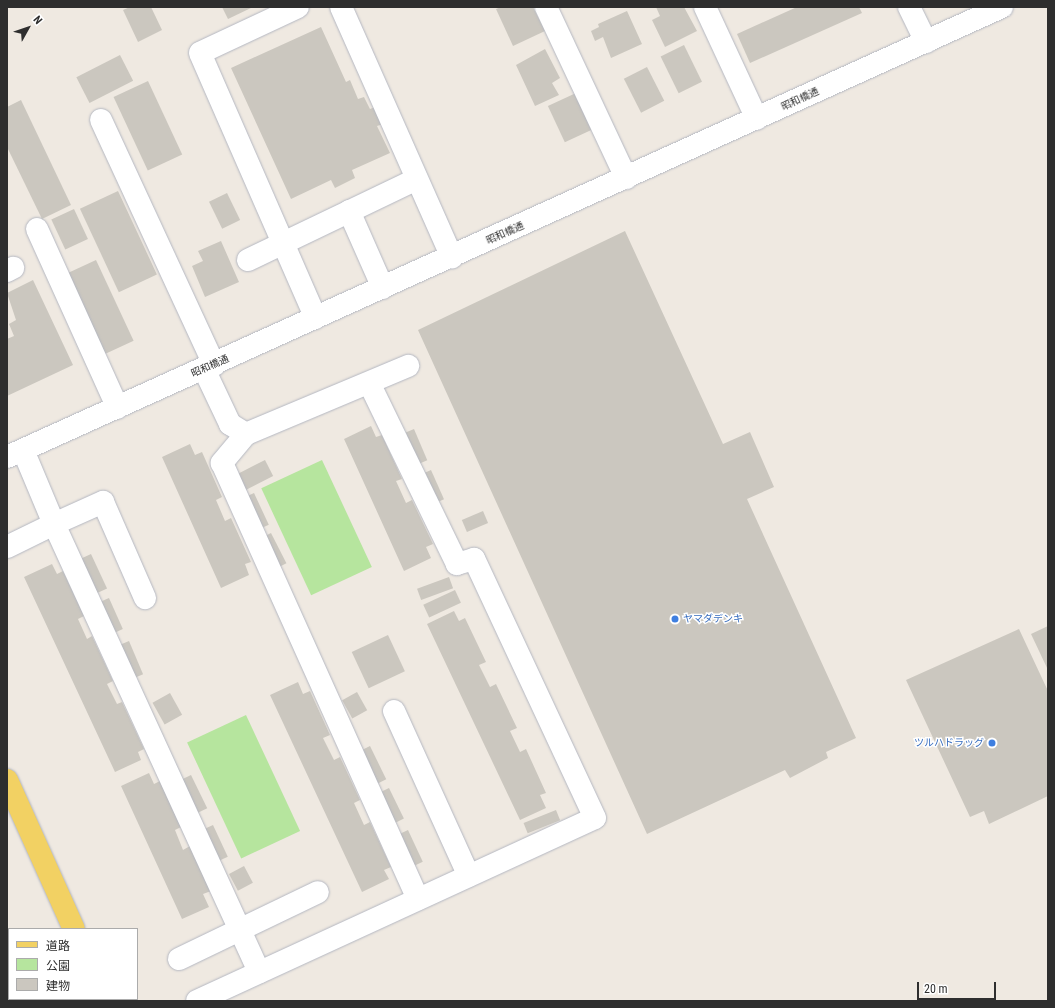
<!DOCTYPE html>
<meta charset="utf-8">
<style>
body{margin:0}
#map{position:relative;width:1055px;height:1008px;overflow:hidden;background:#efe9e1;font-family:"Roboto Condensed","Noto Sans JP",sans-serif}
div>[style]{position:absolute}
.green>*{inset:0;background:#b6e59e;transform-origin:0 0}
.building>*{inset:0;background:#cbc7bf;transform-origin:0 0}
.roads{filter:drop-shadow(0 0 1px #b4b7c1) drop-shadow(0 0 1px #b4b7c1)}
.minor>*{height:22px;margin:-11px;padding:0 11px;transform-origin:11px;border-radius:11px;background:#fff}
.major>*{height:22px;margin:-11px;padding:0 11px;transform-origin:11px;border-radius:11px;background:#f2d163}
.dots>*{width:11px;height:11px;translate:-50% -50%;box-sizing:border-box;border:2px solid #fff;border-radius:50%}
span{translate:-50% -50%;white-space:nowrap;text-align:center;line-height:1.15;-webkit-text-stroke:3px #fff;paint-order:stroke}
.street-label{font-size:10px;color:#2e2e2e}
.shop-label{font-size:10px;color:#366cbe}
.left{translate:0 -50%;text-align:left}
.right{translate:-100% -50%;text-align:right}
.frame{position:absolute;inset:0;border:8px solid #2e2e2e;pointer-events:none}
.legend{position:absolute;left:8px;top:928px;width:130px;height:72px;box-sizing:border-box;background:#fff;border:1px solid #ababab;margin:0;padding:5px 7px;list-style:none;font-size:12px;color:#2e2e2e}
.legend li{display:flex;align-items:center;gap:8px;height:20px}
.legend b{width:20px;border:1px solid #ababab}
.north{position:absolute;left:8px;top:8px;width:40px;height:40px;-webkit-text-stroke:3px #fff;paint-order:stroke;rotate:50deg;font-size:11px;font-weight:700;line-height:16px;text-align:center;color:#2e2e2e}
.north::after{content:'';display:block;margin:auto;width:14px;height:18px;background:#2e2e2e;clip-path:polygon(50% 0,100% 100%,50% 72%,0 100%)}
.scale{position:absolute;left:917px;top:982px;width:79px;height:18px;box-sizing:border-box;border:2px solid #2e2e2e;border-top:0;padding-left:5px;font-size:12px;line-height:14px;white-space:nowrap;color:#2e2e2e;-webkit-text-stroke:3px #fff;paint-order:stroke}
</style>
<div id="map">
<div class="green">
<div style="left:322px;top:460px;width:118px;height:67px;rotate:65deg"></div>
<div style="left:246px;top:715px;width:128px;height:65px;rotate:65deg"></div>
</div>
<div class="building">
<div style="clip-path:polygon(130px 7px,151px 7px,162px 30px,138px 42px,123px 10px)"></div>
<div style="clip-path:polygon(222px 7px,253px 7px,228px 19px)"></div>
<div style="clip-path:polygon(501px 7px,533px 7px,545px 31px,513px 46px,496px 9px)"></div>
<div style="clip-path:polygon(656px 7px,684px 7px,697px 31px,665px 47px,652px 20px,660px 16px)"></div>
<div style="clip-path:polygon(797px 7px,859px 7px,862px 13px,750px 63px,737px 34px)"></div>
<div style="clip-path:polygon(627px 11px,642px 44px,611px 58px,603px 37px,595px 41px,591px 31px,599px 27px,598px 24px)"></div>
<div style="clip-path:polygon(321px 27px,346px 82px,350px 80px,358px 99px,364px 97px,370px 109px,375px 107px,383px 124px,377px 126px,390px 153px,352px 170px,355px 178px,335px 188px,331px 180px,291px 199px,231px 68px)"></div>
<div style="left:684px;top:45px;width:41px;height:26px;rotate:64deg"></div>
<div style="clip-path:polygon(545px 49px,560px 78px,552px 83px,559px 95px,535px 106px,516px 65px)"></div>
<div style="left:120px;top:55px;width:29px;height:49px;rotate:63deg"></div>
<div style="left:647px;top:67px;width:38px;height:26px;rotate:63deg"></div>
<div style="left:148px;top:81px;width:81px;height:38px;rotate:65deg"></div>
<div style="left:576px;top:93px;width:40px;height:31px;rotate:65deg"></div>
<div style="clip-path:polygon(21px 100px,71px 205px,42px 219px,7px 147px,7px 107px)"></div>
<div style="left:118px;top:191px;width:92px;height:42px;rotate:65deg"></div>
<div style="left:227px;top:193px;width:30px;height:20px;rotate:64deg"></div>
<div style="left:74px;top:209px;width:33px;height:25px;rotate:65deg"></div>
<div style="clip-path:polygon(625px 231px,723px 444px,750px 432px,774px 487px,747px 499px,856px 738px,826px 752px,828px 758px,790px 778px,785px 770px,647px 834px,418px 330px)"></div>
<div style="clip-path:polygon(221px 241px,239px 282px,205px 297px,192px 266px,203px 261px,198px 251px)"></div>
<div style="left:96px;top:260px;width:89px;height:31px;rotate:65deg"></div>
<div style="clip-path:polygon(33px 280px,73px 365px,7px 396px,7px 339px,14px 336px,9px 324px,16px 320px,7px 293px)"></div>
<div style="clip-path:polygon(371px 426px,376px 437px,382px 435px,402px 479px,396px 481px,406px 503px,412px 500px,433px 544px,426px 547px,431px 558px,404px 571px,344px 439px)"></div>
<div style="left:414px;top:429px;width:34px;height:9px;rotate:67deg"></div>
<div style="clip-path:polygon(190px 444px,195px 455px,202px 452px,222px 497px,216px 500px,225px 521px,231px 518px,251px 562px,245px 564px,249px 575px,221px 588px,162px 457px)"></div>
<div style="left:265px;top:460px;width:18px;height:33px;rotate:63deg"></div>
<div style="left:431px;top:470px;width:32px;height:8px;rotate:66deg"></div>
<div style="left:254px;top:493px;width:35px;height:9px;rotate:65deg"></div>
<div style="left:483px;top:511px;width:13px;height:23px;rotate:67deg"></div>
<div style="left:271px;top:533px;width:34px;height:10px;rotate:63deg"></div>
<div style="left:91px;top:554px;width:38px;height:12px;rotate:65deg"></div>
<div style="clip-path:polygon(52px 564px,57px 574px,63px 571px,84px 616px,78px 619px,87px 639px,92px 636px,113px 681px,107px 684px,117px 704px,122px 702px,144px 749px,138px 752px,141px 760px,115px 772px,24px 577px)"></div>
<div style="left:449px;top:577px;width:12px;height:34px;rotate:70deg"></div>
<div style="left:455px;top:590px;width:14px;height:35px;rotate:65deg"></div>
<div style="left:109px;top:598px;width:34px;height:10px;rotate:66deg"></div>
<div style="clip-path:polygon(454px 611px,459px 621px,465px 618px,486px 662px,479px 665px,490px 687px,496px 684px,517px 728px,510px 731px,520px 752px,526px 749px,546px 793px,540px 795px,546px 808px,520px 820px,427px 624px)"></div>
<div style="clip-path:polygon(1048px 626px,1048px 670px,1031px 634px)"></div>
<div style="clip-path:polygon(1019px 629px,1048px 691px,1048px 796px,989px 824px,984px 811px,970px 817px,906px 680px)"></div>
<div style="left:388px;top:635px;width:40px;height:40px;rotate:65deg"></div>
<div style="left:129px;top:641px;width:36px;height:9px;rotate:67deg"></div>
<div style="clip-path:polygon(298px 682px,303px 694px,310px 691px,330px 735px,323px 738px,334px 760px,340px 757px,360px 800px,354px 803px,364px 825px,370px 822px,391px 867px,384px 870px,389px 879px,362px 892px,270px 695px)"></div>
<div style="left:357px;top:692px;width:21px;height:17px;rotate:61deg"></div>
<div style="left:170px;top:693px;width:25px;height:20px;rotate:61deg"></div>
<div style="left:370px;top:746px;width:37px;height:10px;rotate:64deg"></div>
<div style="clip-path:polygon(149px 773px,154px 784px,160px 781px,181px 827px,175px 830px,183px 850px,190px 846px,211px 891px,203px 894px,209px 907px,182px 919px,121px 786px)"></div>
<div style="left:191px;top:775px;width:37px;height:11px;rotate:64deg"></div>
<div style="left:389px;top:788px;width:34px;height:11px;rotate:64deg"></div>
<div style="left:556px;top:810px;width:11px;height:35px;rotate:68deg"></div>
<div style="left:213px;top:825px;width:35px;height:9px;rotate:65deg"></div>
<div style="left:408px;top:830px;width:35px;height:10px;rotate:65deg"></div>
<div style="left:244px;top:866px;width:19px;height:17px;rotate:62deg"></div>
<div style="left:9px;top:933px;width:56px;height:2px;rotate:90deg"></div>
</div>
<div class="roads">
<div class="minor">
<div style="left:298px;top:7px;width:108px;rotate:154.9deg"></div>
<div style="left:200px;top:53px;width:289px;rotate:66.4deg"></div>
<div style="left:341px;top:7px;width:274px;rotate:66.1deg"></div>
<div style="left:546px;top:7px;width:189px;rotate:64.9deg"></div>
<div style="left:705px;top:7px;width:123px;rotate:65.1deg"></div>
<div style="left:909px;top:7px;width:39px;rotate:64deg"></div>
<div style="left:101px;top:120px;width:270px;rotate:65.2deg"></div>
<div style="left:349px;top:211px;width:84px;rotate:66.2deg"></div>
<div style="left:37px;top:229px;width:196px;rotate:65.7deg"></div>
<div style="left:248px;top:260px;width:187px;rotate:-25.6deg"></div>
<div style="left:7px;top:271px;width:7px;rotate:-27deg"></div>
<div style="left:204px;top:369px;width:61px;rotate:64.7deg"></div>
<div style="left:230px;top:424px;width:19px;rotate:32deg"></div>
<div style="left:246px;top:434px;width:176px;rotate:-22.8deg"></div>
<div style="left:246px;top:434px;width:38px;rotate:130deg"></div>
<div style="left:222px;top:463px;width:478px;rotate:65.8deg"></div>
<div style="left:23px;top:450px;width:80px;rotate:67.3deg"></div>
<div style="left:54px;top:524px;width:54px;rotate:-24.2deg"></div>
<div style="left:103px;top:502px;width:105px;rotate:66.4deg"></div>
<div style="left:7px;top:457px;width:1092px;rotate:-24.34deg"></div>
<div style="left:7px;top:547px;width:52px;rotate:-26.1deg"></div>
<div style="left:54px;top:524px;width:493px;rotate:65.4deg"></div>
<div style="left:394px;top:711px;width:181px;rotate:65.6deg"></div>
<div style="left:179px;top:959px;width:154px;rotate:-25.7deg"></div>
<div style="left:197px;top:1001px;width:438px;rotate:-24.7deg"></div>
<div style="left:595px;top:818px;width:286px;rotate:-115deg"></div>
<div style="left:474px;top:559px;width:18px;rotate:164deg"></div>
<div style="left:457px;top:564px;width:201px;rotate:-115.9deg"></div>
</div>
<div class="major">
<div style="left:7px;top:780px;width:163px;rotate:65.8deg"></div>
<div style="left:106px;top:999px;width:2px;rotate:63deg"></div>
</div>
</div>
<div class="dots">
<div style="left:675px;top:619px;background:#3f7fe0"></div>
<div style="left:992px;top:743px;background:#3f7fe0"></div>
</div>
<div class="street-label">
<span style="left:800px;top:99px;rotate:-25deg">昭和橋通</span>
<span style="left:505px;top:233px;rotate:-24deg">昭和橋通</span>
<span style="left:210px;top:366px;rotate:-24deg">昭和橋通</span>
</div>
<div class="shop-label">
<span class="left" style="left:683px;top:619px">ヤマダデンキ</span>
<span class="right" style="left:984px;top:743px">ツルハドラッグ</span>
</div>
<div class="frame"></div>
<ul class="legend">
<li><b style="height:5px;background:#f2d163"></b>道路</li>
<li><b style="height:11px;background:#b6e59e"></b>公園</li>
<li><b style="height:11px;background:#cbc7bf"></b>建物</li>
</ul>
<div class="north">N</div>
<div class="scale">20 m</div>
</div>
